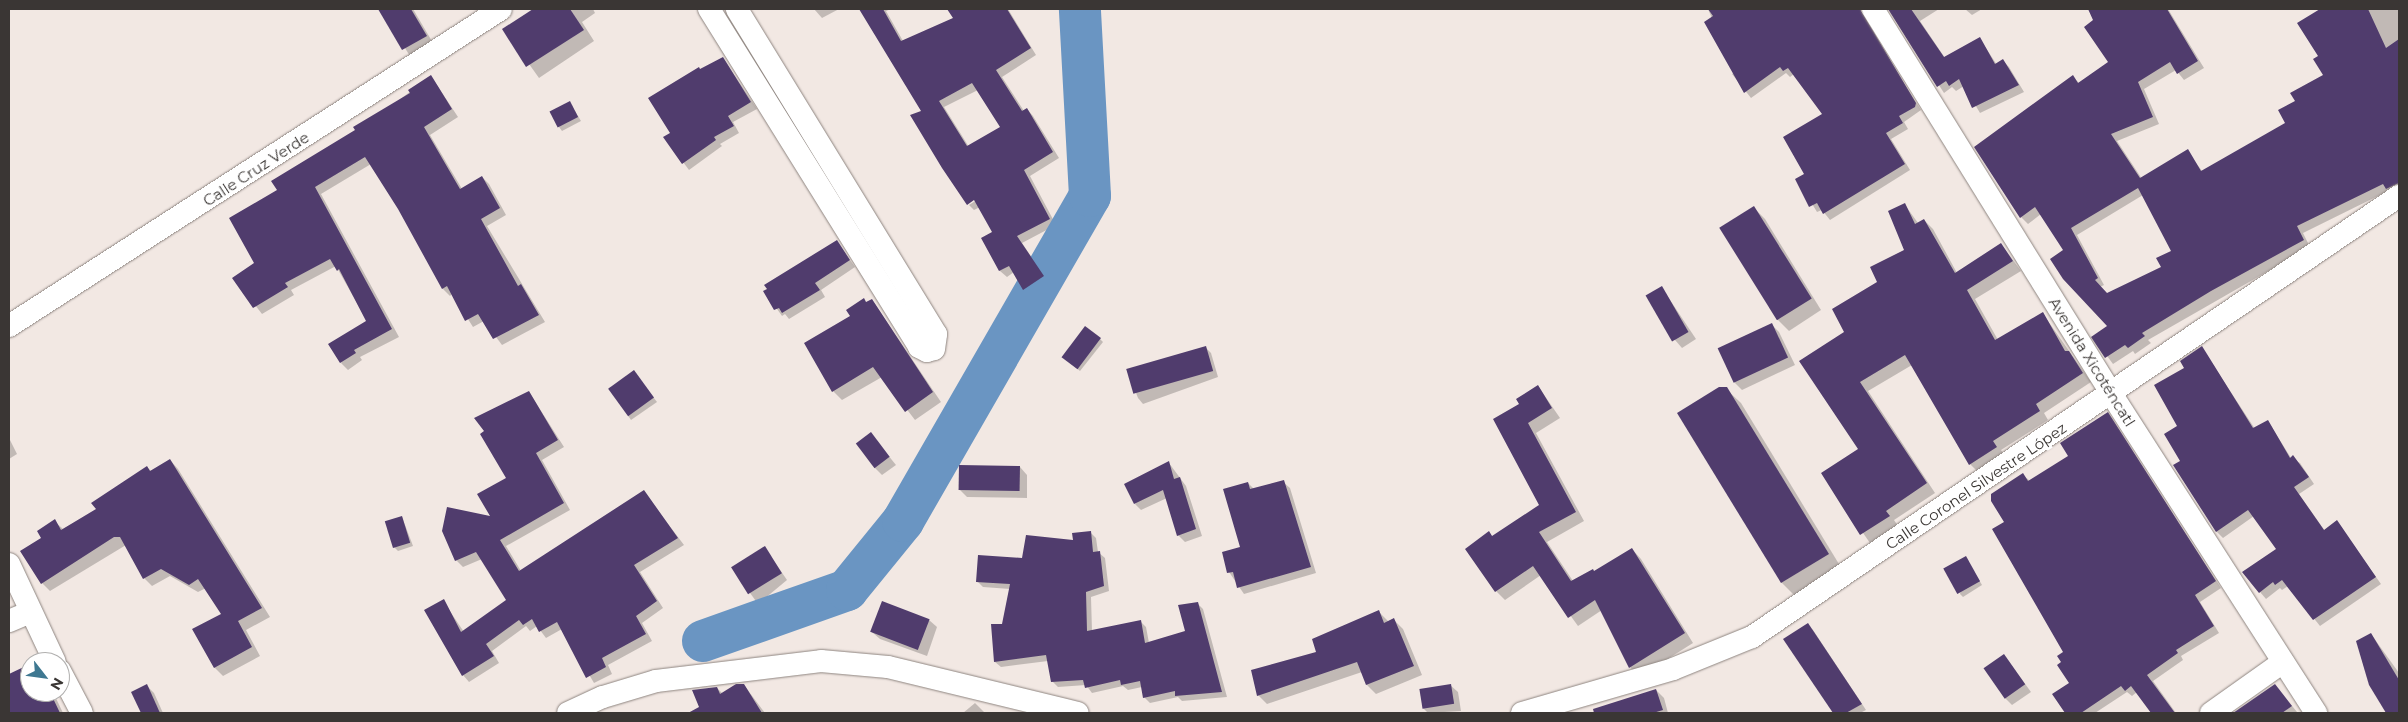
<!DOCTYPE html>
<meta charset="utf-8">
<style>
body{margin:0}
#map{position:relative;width:2408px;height:722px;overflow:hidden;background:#f2e8e3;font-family:Montserrat,sans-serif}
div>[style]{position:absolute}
.shadow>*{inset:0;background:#0003}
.river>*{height:42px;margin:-21px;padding:0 21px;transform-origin:21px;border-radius:21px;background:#6a95c2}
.building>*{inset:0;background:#503c6d;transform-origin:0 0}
.roads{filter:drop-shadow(0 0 1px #8e8580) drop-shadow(0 0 1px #8e8580)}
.minor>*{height:22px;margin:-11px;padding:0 11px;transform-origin:11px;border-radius:11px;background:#fff}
span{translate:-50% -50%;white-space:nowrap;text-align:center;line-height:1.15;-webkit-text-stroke:5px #fff;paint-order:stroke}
.street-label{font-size:15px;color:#3a3634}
.frame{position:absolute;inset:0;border:10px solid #3a3634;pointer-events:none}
.north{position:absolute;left:20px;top:652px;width:50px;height:50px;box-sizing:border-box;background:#fff;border:1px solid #b0afae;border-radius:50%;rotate:120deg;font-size:14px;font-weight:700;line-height:20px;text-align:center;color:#3a3634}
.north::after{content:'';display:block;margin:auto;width:18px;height:22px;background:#3e7891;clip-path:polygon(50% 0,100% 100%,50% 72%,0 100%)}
</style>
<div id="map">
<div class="shadow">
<div style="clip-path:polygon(380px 9px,413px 9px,433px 43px,410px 56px)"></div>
<div style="clip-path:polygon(534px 9px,593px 9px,595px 13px,582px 22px,594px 41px,539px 78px,504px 29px)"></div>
<div style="clip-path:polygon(814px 9px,839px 9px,822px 18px)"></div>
<div style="clip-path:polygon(evenodd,861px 9px,891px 9px,886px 11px,903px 41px,954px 18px,949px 9px,1008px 9px,1036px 55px,1002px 77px,1024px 111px,1027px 109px,1033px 116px,1059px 158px,1030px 176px,1056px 225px,1022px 243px,1049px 283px,1031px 295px,1014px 272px,1007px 277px,1000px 271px,983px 239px,994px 232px,980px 207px,974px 210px,969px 205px,980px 198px,861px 9px,978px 90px,1002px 127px,969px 147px,944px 107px,978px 90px)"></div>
<div style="clip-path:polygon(1708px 9px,1856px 9px,1921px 110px,1904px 122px,1908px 129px,1891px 139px,1910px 170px,1830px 220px,1822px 210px,1817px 212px,1797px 179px,1806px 175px,1824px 115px,1794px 74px,1790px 77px,1786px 73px,1751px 98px,1732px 74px,1735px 72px)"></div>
<div style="clip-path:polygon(1902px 9px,1939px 9px,1920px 21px,1945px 58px,1980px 39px,1997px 65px,2003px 61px,2009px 67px,2024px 92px,1980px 113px,1964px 86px,1956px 91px,1952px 87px,1944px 93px,1893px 14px)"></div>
<div style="clip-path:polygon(1965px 9px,1982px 9px,1972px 15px)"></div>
<div style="clip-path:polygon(evenodd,2089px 9px,2168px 9px,2204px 68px,2184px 80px,2176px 70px,2144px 89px,2159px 124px,2117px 141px,2142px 179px,2187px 151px,2202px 171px,2287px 123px,2296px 101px,2324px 75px,2319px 56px,2318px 9px,2399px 9px,2399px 193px,2390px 190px,2303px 233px,2310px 247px,2148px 340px,2151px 343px,2135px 354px,2133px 351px,2113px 364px,2093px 337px,2109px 326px,2065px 250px,2041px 214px,2028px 224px,2021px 217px,2073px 77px,2079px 83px,2110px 62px,2089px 9px,2143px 195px,2173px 251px,2163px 267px,2107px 294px,2100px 287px,2104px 285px,2077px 235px,2143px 195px)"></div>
<div style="clip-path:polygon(723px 58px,757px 109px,733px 122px,739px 133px,720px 144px,722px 146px,689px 170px,665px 138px,671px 133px,701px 71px)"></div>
<div style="clip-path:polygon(431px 76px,458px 117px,430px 135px,462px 189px,482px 177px,489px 184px,506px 215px,487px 226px,545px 322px,502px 345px,484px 321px,473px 327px,452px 294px,450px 296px,443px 289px,399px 208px,371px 164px,321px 194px,399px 337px,360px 357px,362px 360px,348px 370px,341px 363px,367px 321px,336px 266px,291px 290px,294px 295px,262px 314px,234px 278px,256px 264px,278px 191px)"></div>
<div style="clip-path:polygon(570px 103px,581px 121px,562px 131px,559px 127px)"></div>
<div style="clip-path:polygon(1905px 205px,1918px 223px,1924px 220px,1933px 229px,1957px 273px,2001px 244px,2021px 271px,1975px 299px,1998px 340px,2043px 314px,2091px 382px,2044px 413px,2048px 420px,2001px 450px,2005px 456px,1979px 473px,1970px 464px,1912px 365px,1868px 391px,1935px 493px,1894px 520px,1898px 526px,1870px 543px,1822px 474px,1859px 450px,1845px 332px,1879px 282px,1906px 250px)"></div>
<div style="clip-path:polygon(1754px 208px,1765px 219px,1821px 310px,1789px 331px,1778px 320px)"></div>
<div style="clip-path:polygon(837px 242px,855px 267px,821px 290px,825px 297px,789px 319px,785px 314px,782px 316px,765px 292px)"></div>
<div style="clip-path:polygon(1662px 288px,1696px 339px,1682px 348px,1675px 340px)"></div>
<div style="clip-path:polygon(872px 300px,941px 402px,915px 420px,882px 377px,842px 400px,833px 391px,851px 317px)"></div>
<div style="clip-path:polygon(1772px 325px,1779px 332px,1795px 365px,1742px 390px,1735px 383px,1719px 350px)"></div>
<div style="clip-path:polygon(1100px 339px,1103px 342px,1080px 371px,1065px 359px)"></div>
<div style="clip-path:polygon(1205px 347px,1211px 353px,1218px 377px,1143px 404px,1138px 398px,1129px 375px)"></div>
<div style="clip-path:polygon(2202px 348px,2255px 429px,2268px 421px,2291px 458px,2300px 463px,2314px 484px,2299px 494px,2325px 531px,2337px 522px,2381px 584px,2320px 626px,2288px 586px,2282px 590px,2280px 588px,2266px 599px,2260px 592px,2244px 572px,2278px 550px,2254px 516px,2223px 538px,2216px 531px,2182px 461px,2179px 426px,2186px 368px)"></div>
<div style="clip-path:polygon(637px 376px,657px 402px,631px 420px,609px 388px)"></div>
<div style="clip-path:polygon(1538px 386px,1560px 418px,1536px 433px,1584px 521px,1547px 542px,1573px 581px,1595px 572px,1632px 549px,1641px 559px,1693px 643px,1639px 677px,1630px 667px,1602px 610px,1578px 626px,1541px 575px,1505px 600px,1496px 591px,1489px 533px,1493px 537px,1541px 505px,1521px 405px)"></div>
<div style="clip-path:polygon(1726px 389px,1741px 403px,1842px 569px,1796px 597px,1782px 583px,1679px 413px)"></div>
<div style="clip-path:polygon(529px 392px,564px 447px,542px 460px,570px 510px,506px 546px,521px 571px,644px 492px,684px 545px,640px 572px,663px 608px,642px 623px,652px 641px,608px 665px,612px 674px,594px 683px,562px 629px,546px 638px,537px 626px,530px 631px,526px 626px,492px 651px,499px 663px,469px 682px,463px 675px,443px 601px,464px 632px,508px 601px,482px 559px,463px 567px,456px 560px,492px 518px,507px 478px)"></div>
<div style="clip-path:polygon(2107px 414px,2221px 588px,2200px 602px,2219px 633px,2181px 656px,2183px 660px,2153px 681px,2176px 713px,2152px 713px,2137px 692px,2132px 696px,2127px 692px,2095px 713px,2066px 713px,2054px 695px,2071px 684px,2063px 663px,2065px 652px,2006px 523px,2023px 475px,2030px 481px,2070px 456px)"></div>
<div style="clip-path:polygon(871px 434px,896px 465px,882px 475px,875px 468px)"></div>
<div style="clip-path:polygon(9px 438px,17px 454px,9px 459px)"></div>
<div style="clip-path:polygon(170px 460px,178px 469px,270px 617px,246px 630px,260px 656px,223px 676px,215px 668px,194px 630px,223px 614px,206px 588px,198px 592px,170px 576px,152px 586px,144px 578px,126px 545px,50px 591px,42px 583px,43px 538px,54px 521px,63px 529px,97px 510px,147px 467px,151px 471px)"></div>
<div style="clip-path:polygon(1169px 463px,1186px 486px,1202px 536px,1185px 542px,1178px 535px,1167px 498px,1141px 510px,1135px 504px)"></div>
<div style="clip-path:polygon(1020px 467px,1027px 475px,1027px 498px,967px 497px,960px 490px)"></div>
<div style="clip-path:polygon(1283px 482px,1290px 488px,1316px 573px,1244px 594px,1229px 572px,1241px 548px,1248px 483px,1254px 489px)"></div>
<div style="clip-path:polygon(402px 517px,413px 546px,398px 551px,394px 547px)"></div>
<div style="clip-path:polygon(1090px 532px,1096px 538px,1098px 552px,1105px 558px,1109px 591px,1091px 597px,1092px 631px,1140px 621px,1146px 627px,1149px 643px,1186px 632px,1198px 604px,1203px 609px,1227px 697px,1182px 701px,1178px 697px,1150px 703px,1144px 697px,1142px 687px,1128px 690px,1123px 686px,1092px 693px,1086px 685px,1058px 687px,1052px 681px,1048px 661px,1001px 667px,995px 662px,1010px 589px,983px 587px,977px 581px,1023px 559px,1075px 542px)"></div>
<div style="clip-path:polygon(765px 548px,787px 580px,758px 604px,732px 568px)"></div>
<div style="clip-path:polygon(1966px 558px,1982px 585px,1963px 597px,1960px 594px)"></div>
<div style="clip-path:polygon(1379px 612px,1389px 622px,1394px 620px,1403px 629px,1422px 675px,1376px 694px,1367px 685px,1362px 672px,1267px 704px,1258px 695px)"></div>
<div style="clip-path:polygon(929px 620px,937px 627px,927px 656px,880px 639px,872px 632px)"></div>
<div style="clip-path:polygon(1807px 625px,1813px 630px,1866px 710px,1860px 713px,1835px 713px,1785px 640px)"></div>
<div style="clip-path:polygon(2371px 634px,2399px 673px,2399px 713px,2388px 713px,2370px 685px)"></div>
<div style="clip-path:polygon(2004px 655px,2031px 692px,2012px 705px,2005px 698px)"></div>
<div style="clip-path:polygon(30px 677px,30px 692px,53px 692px,63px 713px,9px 713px,9px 686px)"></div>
<div style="clip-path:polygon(744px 685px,765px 713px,704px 713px,694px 691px,717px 688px,723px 694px)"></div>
<div style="clip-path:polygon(1450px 685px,1458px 692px,1461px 711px,1428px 713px,1423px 708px)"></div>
<div style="clip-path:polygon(2275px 685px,2297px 712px,2248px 713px,2244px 707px)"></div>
<div style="clip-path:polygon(147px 686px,154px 693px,163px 713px,142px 713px,133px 692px)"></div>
<div style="clip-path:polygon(1656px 690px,1664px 698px,1668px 713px,1616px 713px,1613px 704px)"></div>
<div style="clip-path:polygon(975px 703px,985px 713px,963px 713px)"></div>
</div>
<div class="river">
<div style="left:703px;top:641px;width:153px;rotate:-19.5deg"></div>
<div style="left:847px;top:590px;width:89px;rotate:-50.9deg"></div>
<div style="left:903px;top:521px;width:375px;rotate:-60.1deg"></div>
<div style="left:1090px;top:196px;width:187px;rotate:-93.1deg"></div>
</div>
<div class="building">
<div style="clip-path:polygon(378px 9px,411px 9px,427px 36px,402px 50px)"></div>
<div style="clip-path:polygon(533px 9px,570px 9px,584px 30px,526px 67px,502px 29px)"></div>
<div style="clip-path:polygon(evenodd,859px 9px,883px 9px,901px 41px,953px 18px,947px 9px,1007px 9px,1031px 48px,996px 70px,1022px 111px,1027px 108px,1053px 152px,1024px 170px,1050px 219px,1017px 236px,1044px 276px,1023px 290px,1009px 266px,999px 271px,981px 238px,992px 232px,974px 200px,967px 205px,942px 168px,910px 115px,921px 111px,859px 9px,972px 83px,1000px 127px,967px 146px,939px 101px,972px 83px)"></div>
<div style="clip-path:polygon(1708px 9px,1860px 9px,1916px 103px,1915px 107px,1899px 116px,1903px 123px,1886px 133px,1905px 164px,1823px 214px,1817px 203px,1809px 207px,1795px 179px,1804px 174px,1783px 137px,1822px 114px,1788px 68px,1783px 71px,1780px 67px,1744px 93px,1704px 22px,1713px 16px)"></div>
<div style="clip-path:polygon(1888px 9px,1911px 9px,1944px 57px,1980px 37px,1995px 64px,2003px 59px,2019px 85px,1972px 108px,1959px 79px,1949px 86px,1946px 81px,1937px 87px)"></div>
<div style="clip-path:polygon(evenodd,2088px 9px,2167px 9px,2198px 61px,2177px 74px,2170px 62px,2138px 82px,2153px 117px,2111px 134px,2140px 178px,2188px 149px,2201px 171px,2285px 123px,2278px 110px,2295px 101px,2290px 93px,2323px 75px,2313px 59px,2318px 56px,2297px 23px,2320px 9px,2368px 9px,2386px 48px,2399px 39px,2399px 183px,2386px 189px,2383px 184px,2297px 226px,2304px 240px,2211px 291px,2142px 333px,2145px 336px,2128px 348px,2125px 345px,2105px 358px,2091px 337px,2107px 326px,2063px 279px,2050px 259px,2063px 250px,2035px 207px,2020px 218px,1974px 147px,2073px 75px,2078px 83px,2108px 62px,2084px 27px,2093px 20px,2088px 9px,2138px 188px,2171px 251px,2156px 258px,2161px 267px,2107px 293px,2095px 280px,2098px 278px,2071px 228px,2138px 188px)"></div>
<div style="clip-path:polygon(723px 57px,751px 102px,728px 116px,734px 126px,714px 137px,716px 140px,682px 164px,663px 137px,670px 133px,648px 98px,699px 67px,700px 69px)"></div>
<div style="clip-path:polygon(431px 75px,452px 109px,424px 127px,460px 189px,482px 176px,500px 208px,481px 219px,518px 286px,521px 284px,539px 315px,493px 339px,478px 314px,465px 321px,447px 286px,442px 289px,398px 209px,365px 157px,315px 187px,392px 329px,354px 350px,356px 353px,340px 363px,328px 344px,366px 321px,339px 269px,337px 271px,330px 259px,285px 283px,288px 287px,253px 308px,232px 278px,254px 263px,229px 218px,277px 190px,271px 181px,355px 130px,353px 127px,410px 93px,408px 90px)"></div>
<div style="left:570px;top:101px;width:18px;height:23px;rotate:63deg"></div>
<div style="clip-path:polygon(1905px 203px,1915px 224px,1924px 219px,1955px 273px,2001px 243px,2013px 261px,1967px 290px,1995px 340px,2043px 312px,2065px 351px,2069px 351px,2083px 373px,2036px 404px,2040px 411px,1993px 441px,1997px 447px,1969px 465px,1905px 355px,1860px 382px,1927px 483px,1886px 511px,1890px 516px,1860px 535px,1821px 473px,1858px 449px,1799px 361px,1844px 332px,1832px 309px,1877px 282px,1870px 267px,1904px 250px,1888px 211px)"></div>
<div style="left:1754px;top:206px;width:109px;height:41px;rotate:58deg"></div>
<div style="clip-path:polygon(837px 240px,850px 260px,815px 283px,820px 290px,782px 313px,779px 308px,774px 310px,763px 291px,767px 289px,764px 285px)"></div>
<div style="left:1662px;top:286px;width:53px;height:19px;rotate:60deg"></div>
<div style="clip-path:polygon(864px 298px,866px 302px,872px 299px,933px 392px,905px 412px,873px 367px,832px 392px,804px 343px,850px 316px,846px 310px)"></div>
<div style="left:1772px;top:323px;width:38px;height:60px;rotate:65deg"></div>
<div style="left:1085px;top:326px;width:20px;height:39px;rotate:37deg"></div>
<div style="left:1206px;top:346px;width:26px;height:83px;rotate:74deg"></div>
<div style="clip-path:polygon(2202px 346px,2253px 428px,2268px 420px,2290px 458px,2293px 455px,2309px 477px,2294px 487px,2324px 530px,2337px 520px,2376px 577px,2313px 620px,2282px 580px,2275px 585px,2273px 582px,2259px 593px,2242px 572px,2276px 549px,2248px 510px,2216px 532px,2173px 465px,2180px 461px,2164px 434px,2177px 426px,2154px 385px,2184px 368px,2180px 361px)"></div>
<div style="left:634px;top:370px;width:34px;height:32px;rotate:54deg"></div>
<div style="clip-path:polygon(1538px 385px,1552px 408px,1528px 423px,1576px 512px,1539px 532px,1571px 581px,1593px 569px,1594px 571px,1632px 548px,1685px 633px,1629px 668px,1595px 600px,1568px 618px,1533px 566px,1495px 592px,1465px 549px,1489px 531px,1492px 536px,1539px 505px,1493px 419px,1519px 404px,1516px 399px)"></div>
<div style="clip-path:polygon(1719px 387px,1727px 387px,1829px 554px,1781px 583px,1677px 413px)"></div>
<div style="clip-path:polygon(529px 391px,558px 440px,536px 453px,564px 503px,500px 540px,519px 571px,644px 490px,678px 538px,634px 565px,657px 601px,636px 616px,646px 634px,602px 658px,606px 667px,586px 678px,557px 622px,539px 632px,532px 619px,523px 625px,519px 620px,486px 644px,494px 656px,462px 676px,424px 610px,444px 599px,461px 632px,506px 600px,476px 552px,455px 561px,442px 531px,447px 507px,490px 516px,477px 494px,506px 478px,480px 434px,484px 431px,474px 418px)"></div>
<div style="clip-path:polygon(2108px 412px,2216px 581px,2195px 595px,2214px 626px,2176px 650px,2178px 653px,2147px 675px,2175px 713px,2151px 713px,2131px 686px,2125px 691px,2121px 686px,2081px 713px,2065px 713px,2052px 694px,2069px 683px,2057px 665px,2061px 662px,2057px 656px,2063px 652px,1992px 529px,2004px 522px,1991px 501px,1991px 494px,2023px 473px,2028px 481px,2068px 456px,2060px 443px)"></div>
<div style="left:871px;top:432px;width:31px;height:19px;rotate:53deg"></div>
<div style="clip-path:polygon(170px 459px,262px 608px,238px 621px,252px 647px,214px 668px,192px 629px,221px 614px,198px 579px,189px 585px,161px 569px,143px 579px,120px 537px,114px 537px,41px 584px,20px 551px,41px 538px,37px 531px,55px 519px,61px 530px,96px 509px,91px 503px,147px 466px,150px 471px)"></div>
<div style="clip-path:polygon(1169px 461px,1174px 479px,1180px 477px,1196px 529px,1177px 536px,1163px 490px,1134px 504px,1124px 484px)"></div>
<div style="left:959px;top:465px;width:61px;height:25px;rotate:1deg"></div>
<div style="clip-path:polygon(1284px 480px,1311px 567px,1237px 588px,1233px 572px,1227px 573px,1222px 552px,1240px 547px,1223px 489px,1248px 482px,1250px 489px)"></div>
<div style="left:402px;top:516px;width:28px;height:18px;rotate:73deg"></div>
<div style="clip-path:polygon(1091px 531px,1093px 552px,1100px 551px,1104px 586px,1086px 592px,1087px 631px,1141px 620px,1145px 643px,1185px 631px,1178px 605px,1198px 602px,1222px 692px,1175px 696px,1175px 691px,1143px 698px,1140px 681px,1121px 685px,1120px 680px,1085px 688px,1083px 680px,1051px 682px,1046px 655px,994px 662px,991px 624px,1002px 624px,1010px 584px,976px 582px,978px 555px,1022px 558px,1026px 535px,1073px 540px,1072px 533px)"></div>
<div style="left:765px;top:546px;width:32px;height:40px;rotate:58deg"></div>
<div style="left:1966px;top:556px;width:29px;height:26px;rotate:61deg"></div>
<div style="left:882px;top:601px;width:51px;height:33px;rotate:21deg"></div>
<div style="clip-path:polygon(1379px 610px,1384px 623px,1394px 618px,1414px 666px,1366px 685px,1357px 662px,1257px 696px,1251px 670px,1316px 652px,1312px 639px)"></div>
<div style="clip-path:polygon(1808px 623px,1862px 704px,1846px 713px,1833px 713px,1783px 639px)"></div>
<div style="clip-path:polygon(2371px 633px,2399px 680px,2399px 713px,2386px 713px,2369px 685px,2356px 641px)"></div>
<div style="left:2004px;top:654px;width:37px;height:25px;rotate:55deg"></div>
<div style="clip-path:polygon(30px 664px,30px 692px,50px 692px,60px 713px,9px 713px,9px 674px)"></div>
<div style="clip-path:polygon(147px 684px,160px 713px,141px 713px,131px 692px)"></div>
<div style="clip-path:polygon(736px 684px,744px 684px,762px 713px,688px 713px,699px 707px,692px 690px,717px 687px,720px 694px)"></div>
<div style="left:1451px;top:684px;width:20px;height:32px;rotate:81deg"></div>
<div style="clip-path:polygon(2275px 684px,2292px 706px,2282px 713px,2233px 713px)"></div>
<div style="clip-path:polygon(1656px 689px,1663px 710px,1653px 713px,1594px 713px,1593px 709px)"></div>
</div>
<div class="roads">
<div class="minor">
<div style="left:709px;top:9px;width:398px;rotate:58.1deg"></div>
<div style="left:919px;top:347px;width:9px;rotate:27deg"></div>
<div style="left:927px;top:351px;width:7px;rotate:-16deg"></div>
<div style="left:934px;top:349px;width:15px;rotate:-82deg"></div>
<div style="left:936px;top:334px;width:381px;rotate:-121.5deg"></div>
<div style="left:1873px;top:9px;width:454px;rotate:58.2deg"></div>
<div style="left:2112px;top:395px;width:378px;rotate:57.3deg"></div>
<div style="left:9px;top:326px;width:585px;rotate:-32.79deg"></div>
<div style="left:9px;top:564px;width:108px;rotate:64.9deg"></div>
<div style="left:9px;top:621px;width:23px;rotate:-23deg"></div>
<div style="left:60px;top:671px;width:47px;rotate:62.4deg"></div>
<div style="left:568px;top:713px;width:38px;rotate:-25deg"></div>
<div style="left:603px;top:697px;width:55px;rotate:-16.8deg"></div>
<div style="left:656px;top:681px;width:166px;rotate:-6.9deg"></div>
<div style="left:821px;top:661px;width:67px;rotate:5.1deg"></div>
<div style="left:888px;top:667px;width:195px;rotate:13.6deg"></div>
<div style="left:1522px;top:713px;width:157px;rotate:-16.2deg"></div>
<div style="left:1673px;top:669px;width:85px;rotate:-22.1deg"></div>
<div style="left:1752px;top:637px;width:783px;rotate:-34.28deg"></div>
<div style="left:2211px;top:713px;width:88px;rotate:-35.3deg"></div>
</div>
</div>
<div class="street-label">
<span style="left:256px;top:169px;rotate:-33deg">Calle Cruz Verde</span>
<span style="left:2092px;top:362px;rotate:58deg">Avenida Xicoténcatl</span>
<span style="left:1976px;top:486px;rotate:-34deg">Calle Coronel Silvestre López</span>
</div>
<div class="frame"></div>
<div class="north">N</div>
</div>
